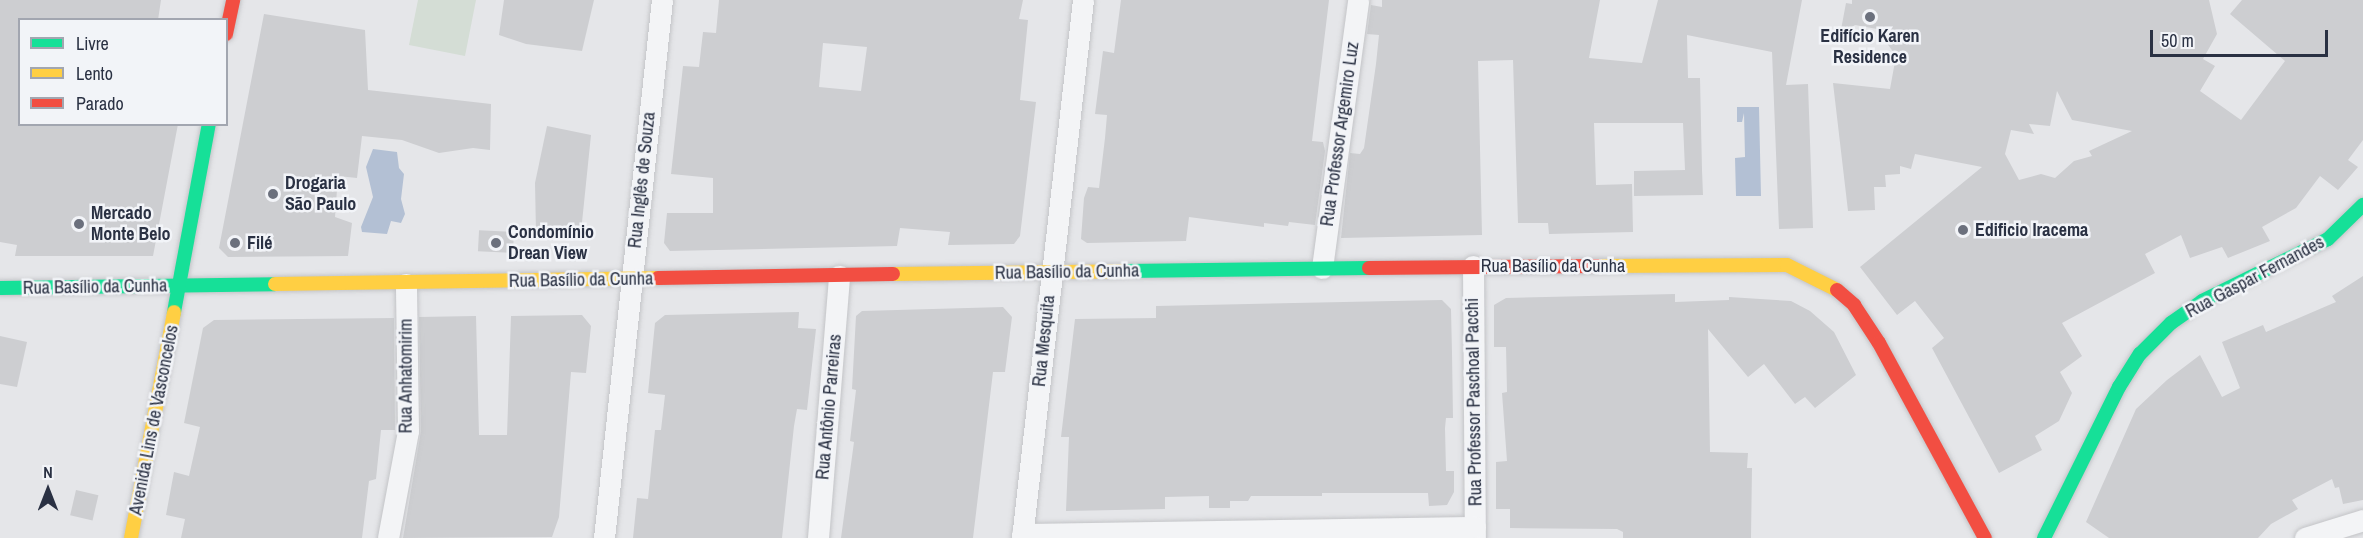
<!DOCTYPE html>
<meta charset="utf-8">
<style>
body{margin:0}
#map{position:relative;width:2363px;height:538px;overflow:hidden;background:#e5e6e9;font-family:"Archivo Narrow",sans-serif}
div>[style]{position:absolute}
.green>*{inset:0;background:#d4ddd5}
.water>*{inset:0;background:#b3c0d4}
.building>*{inset:0;background:#cdced1;transform-origin:0 0}
.roads{filter:drop-shadow(0 0 2px #c3c4c7) drop-shadow(0 0 2px #c3c4c7)}
.street>*{height:21px;margin:-10.5px;padding:0 10.5px;transform-origin:10.5px;border-radius:10.5px;background:#f3f4f6}
.fast>*{height:14px;margin:-7px;padding:0 7px;transform-origin:7px;border-radius:7px;background:#16e098}
.slow>*{height:14px;margin:-7px;padding:0 7px;transform-origin:7px;border-radius:7px;background:#ffcf43}
.jam>*{height:14px;margin:-7px;padding:0 7px;transform-origin:7px;border-radius:7px;background:#f24e42}
.dots>*{width:16px;height:16px;translate:-50% -50%;box-sizing:border-box;border:3px solid #f2f4f8;border-radius:50%}
span{translate:-50% -50%;white-space:nowrap;text-align:center;line-height:1.15;-webkit-text-stroke:5px #f2f4f8;paint-order:stroke}
.poi-label{font-size:18px;color:#2a3143;font-weight:700}
.left{translate:0 -50%;text-align:left}
.street-label{font-size:18px;color:#2a3143}
.legend{position:absolute;left:18px;top:18px;width:210px;height:108px;box-sizing:border-box;background:#f2f4f8;border:2px solid #a2a6b0;margin:0;padding:8px 10px;list-style:none;font-size:18px;color:#2a3143}
.legend li{display:flex;align-items:center;gap:12px;height:30px}
.legend b{width:30px;border:2px solid #a2a6b0}
.north{position:absolute;left:18px;top:460px;width:60px;height:60px;-webkit-text-stroke:4px #f2f4f8;paint-order:stroke;rotate:0deg;font-size:16px;font-weight:700;line-height:24px;text-align:center;color:#2a3143}
.north::after{content:'';display:block;margin:auto;width:21px;height:27px;background:#2a3143;clip-path:polygon(50% 0,100% 100%,50% 72%,0 100%)}
.scale{position:absolute;left:2150px;top:30px;width:178px;height:27px;box-sizing:border-box;border:3px solid #2a3143;border-top:0;padding-left:8px;font-size:18px;line-height:21px;white-space:nowrap;color:#2a3143;-webkit-text-stroke:4px #f2f4f8;paint-order:stroke}
</style>
<div id="map">
<div class="green">
<div style="clip-path:polygon(418px 0,476px 0,465px 56px,409px 45px)"></div>
</div>
<div class="water">
<div style="clip-path:polygon(1737px 107px,1759px 107px,1761px 196px,1736px 196px,1735px 158px,1745px 157px,1744px 113px,1742px 122px,1737px 122px)"></div>
<div style="clip-path:polygon(373px 149px,397px 152px,399px 168px,404px 174px,401px 199px,405px 214px,401px 223px,391px 221px,387px 234px,362px 232px,361px 227px,373px 197px,366px 167px)"></div>
</div>
<div class="building">
<div style="clip-path:polygon(0 0,161px 0,158px 20px,20px 20px,20px 124px,178px 124px,153px 256px,15px 256px,17px 245px,0 242px)"></div>
<div style="clip-path:polygon(504px 0,594px 0,582px 51px,526px 44px,499px 35px)"></div>
<div style="clip-path:polygon(evenodd,719px 0,1023px 0,1019px 19px,1028px 20px,1020px 100px,1036px 102px,1020px 236px,1014px 244px,948px 245px,950px 232px,900px 228px,897px 246px,670px 251px,664px 243px,667px 213px,713px 213px,713px 178px,671px 174px,683px 66px,699px 67px,703px 32px,716px 33px,719px 0,823px 43px,867px 47px,861px 91px,819px 87px,823px 43px)"></div>
<div style="clip-path:polygon(1121px 0,1329px 0,1312px 141px,1323px 142px,1325px 151px,1315px 225px,1289px 222px,1288px 226px,1264px 223px,1264px 227px,1189px 217px,1186px 241px,1087px 243px,1081px 239px,1084px 198px,1088px 187px,1099px 188px,1105px 138px,1107px 115px,1095px 114px,1103px 51px,1114px 53px)"></div>
<div style="clip-path:polygon(1382px 0,1600px 0,1589px 58px,1642px 63px,1658px 0,1802px 0,1786px 85px,1808px 84px,1813px 228px,1779px 229px,1772px 52px,1687px 35px,1688px 78px,1700px 78px,1702px 170px,1698px 170px,1702px 170px,1703px 195px,1634px 196px,1634px 171px,1685px 170px,1683px 123px,1594px 123px,1596px 185px,1632px 184px,1633px 232px,1549px 234px,1548px 223px,1518px 223px,1513px 60px,1478px 61px,1482px 235px,1341px 238px,1350px 153px,1360px 154px,1364px 148px,1376px 64px,1379px 35px,1367px 34px,1371px 5px,1382px 7px)"></div>
<div style="clip-path:polygon(evenodd,1852px 0,2209px 0,2217px 34px,2203px 59px,2215px 66px,2200px 91px,2241px 120px,2285px 61px,2230px 14px,2242px 0,2363px 0,2363px 140px,2348px 160px,2358px 167px,2338px 190px,2320px 176px,2296px 208px,2262px 227px,2270px 241px,2228px 258px,2222px 247px,2190px 258px,2181px 235px,2145px 254px,2155px 273px,2062px 323px,2082px 356px,2060px 372px,2072px 393px,2059px 421px,2035px 436px,2042px 450px,1999px 473px,1932px 348px,1944px 338px,1915px 301px,1897px 315px,1860px 267px,1982px 167px,1915px 154px,1911px 169px,1900px 166px,1900px 174px,1885px 175px,1886px 187px,1874px 187px,1875px 210px,1848px 211px,1833px 83px,1890px 89px,1896px 56px,1877px 29px,1855px 25px,1840px 35px,1846px 3px,1852px 4px,1852px 0,2057px 91px,2072px 120px,2132px 131px,2089px 151px,2092px 156px,2074px 161px,2055px 178px,2041px 174px,2019px 180px,2005px 154px,2011px 130px,2034px 134px,2029px 124px,2050px 126px,2057px 91px)"></div>
<div style="clip-path:polygon(264px 14px,365px 30px,368px 90px,491px 104px,490px 150px,473px 148px,439px 153px,402px 140px,362px 136px,357px 178px,338px 176px,335px 217px,352px 223px,348px 256px,228px 257px,219px 248px)"></div>
<div style="clip-path:polygon(547px 126px,591px 135px,581px 232px,536px 232px,535px 183px)"></div>
<div style="left:514px;top:232px;width:21px;height:35px;rotate:93deg"></div>
<div style="clip-path:polygon(2363px 276px,2363px 500px,2343px 504px,2339px 487px,2335px 488px,2332px 479px,2292px 500px,2298px 509px,2271px 524px,2258px 538px,2109px 538px,2086px 522px,2136px 409px,2167px 380px,2200px 355px,2222px 397px,2240px 388px,2222px 342px,2263px 325px,2266px 332px,2336px 302px,2332px 296px)"></div>
<div style="clip-path:polygon(1675px 294px,1675px 302px,1729px 300px,1729px 297px,1791px 301px,1810px 311px,1834px 332px,1856px 375px,1815px 408px,1805px 397px,1795px 404px,1764px 364px,1748px 377px,1708px 329px,1710px 452px,1748px 453px,1747px 468px,1752px 468px,1751px 538px,1623px 538px,1623px 532px,1617px 529px,1510px 528px,1510px 509px,1496px 509px,1496px 462px,1507px 461px,1502px 393px,1507px 392px,1506px 347px,1494px 347px,1494px 305px,1506px 298px)"></div>
<div style="clip-path:polygon(1442px 300px,1451px 309px,1452px 353px,1453px 418px,1446px 418px,1445px 428px,1446px 471px,1454px 471px,1454px 492px,1447px 505px,1429px 506px,1428px 493px,1322px 493px,1322px 496px,1251px 496px,1248px 501px,1230px 501px,1230px 508px,1209px 508px,1209px 496px,1165px 497px,1165px 509px,1066px 511px,1069px 437px,1061px 437px,1075px 319px,1156px 318px,1156px 306px)"></div>
<div style="clip-path:polygon(1003px 307px,1012px 317px,1005px 372px,993px 372px,973px 538px,841px 538px,854px 442px,850px 441px,856px 390px,852px 389px,856px 316px,862px 311px)"></div>
<div style="clip-path:polygon(799px 312px,798px 328px,816px 329px,807px 410px,797px 409px,794px 426px,782px 538px,633px 538px,637px 498px,648px 499px,655px 430px,661px 430px,665px 395px,648px 393px,655px 323px,665px 315px)"></div>
<div style="clip-path:polygon(582px 315px,591px 326px,586px 373px,571px 372px,559px 517px,552px 537px,403px 538px,421px 431px,419px 317px,476px 316px,479px 435px,507px 435px,511px 316px)"></div>
<div style="clip-path:polygon(394px 318px,395px 430px,381px 430px,376px 479px,369px 481px,362px 538px,181px 538px,185px 519px,166px 515px,174px 472px,189px 476px,200px 427px,184px 423px,203px 328px,214px 320px)"></div>
<div style="clip-path:polygon(0 336px,27px 342px,17px 387px,0 384px)"></div>
<div style="left:76px;top:490px;width:23px;height:26px;rotate:13deg"></div>
</div>
<div class="roads">
<div class="street">
<div style="left:1473px;top:266px;width:272px;rotate:89.6deg"></div>
<div style="left:1322px;top:268px;width:270px;rotate:-82.3deg"></div>
<div style="left:1022px;top:534px;width:453px;rotate:-0.9deg"></div>
<div style="left:388px;top:538px;width:109px;rotate:-79.4deg"></div>
<div style="left:408px;top:431px;width:147px;rotate:-90.8deg"></div>
<div style="left:604px;top:538px;width:541px;rotate:-83.85deg"></div>
<div style="left:818px;top:538px;width:263px;rotate:-85.4deg"></div>
<div style="left:1022px;top:538px;width:541px;rotate:-83.53deg"></div>
<div style="left:2305px;top:538px;width:61px;rotate:-17.2deg"></div>
</div>
<div class="fast">
<div style="left:1125px;top:271px;width:244px;rotate:-0.7deg"></div>
<div style="left:0;top:288px;width:275px;rotate:-0.8deg"></div>
<div style="left:174px;top:312px;width:191px;rotate:-79.5deg"></div>
<div style="left:2044px;top:538px;width:169px;rotate:-63.6deg"></div>
<div style="left:2119px;top:387px;width:39px;rotate:-58deg"></div>
<div style="left:2140px;top:354px;width:44px;rotate:-45deg"></div>
<div style="left:2171px;top:323px;width:38px;rotate:-35deg"></div>
<div style="left:2202px;top:301px;width:140px;rotate:-26.2deg"></div>
<div style="left:2328px;top:239px;width:49px;rotate:-44.2deg"></div>
</div>
<div class="slow">
<div style="left:1598px;top:266px;width:189px;rotate:-0.3deg"></div>
<div style="left:1787px;top:265px;width:56px;rotate:26.6deg"></div>
<div style="left:893px;top:274px;width:232px;rotate:-0.7deg"></div>
<div style="left:275px;top:284px;width:383px;rotate:-0.9deg"></div>
<div style="left:131px;top:538px;width:230px;rotate:-79.2deg"></div>
</div>
<div class="jam">
<div style="left:226px;top:34px;width:35px;rotate:-78deg"></div>
<div style="left:1369px;top:268px;width:229px;rotate:-0.5deg"></div>
<div style="left:658px;top:278px;width:235px;rotate:-1deg"></div>
<div style="left:1837px;top:290px;width:23px;rotate:41deg"></div>
<div style="left:1854px;top:305px;width:45px;rotate:56.7deg"></div>
<div style="left:1879px;top:343px;width:222px;rotate:61.5deg"></div>
</div>
</div>
<div class="dots">
<div style="left:1870px;top:17px;background:#6b707d"></div>
<div style="left:273px;top:194px;background:#6b707d"></div>
<div style="left:79px;top:224px;background:#6b707d"></div>
<div style="left:1963px;top:230px;background:#6b707d"></div>
<div style="left:235px;top:243px;background:#6b707d"></div>
<div style="left:496px;top:243px;background:#6b707d"></div>
</div>
<div class="poi-label">
<span style="left:1870px;top:47px">Edifício Karen<br>Residence</span>
<span class="left" style="left:285px;top:194px">Drogaria<br>São Paulo</span>
<span class="left" style="left:91px;top:224px">Mercado<br>Monte Belo</span>
<span class="left" style="left:1975px;top:230px">Edificio Iracema</span>
<span class="left" style="left:508px;top:243px">Condomínio<br>Drean View</span>
<span class="left" style="left:247px;top:243px">Filé</span>
</div>
<div class="street-label">
<span style="left:1340px;top:134px;rotate:-82deg">Rua Professor Argemiro Luz</span>
<span style="left:642px;top:180px;rotate:-84deg">Rua Inglês de Souza</span>
<span style="left:1553px;top:266px">Rua Basílio da Cunha</span>
<span style="left:1067px;top:272px;rotate:-1deg">Rua Basílio da Cunha</span>
<span style="left:2255px;top:277px;rotate:-28deg">Rua Gaspar Fernandes</span>
<span style="left:581px;top:280px;rotate:-1deg">Rua Basílio da Cunha</span>
<span style="left:95px;top:287px;rotate:-1deg">Rua Basílio da Cunha</span>
<span style="left:1044px;top:341px;rotate:-84deg">Rua Mesquita</span>
<span style="left:406px;top:376px;rotate:-90deg">Rua Anhatomirim</span>
<span style="left:1474px;top:402px;rotate:-91deg">Rua Professor Paschoal Pacchi</span>
<span style="left:829px;top:407px;rotate:-85deg">Rua Antônio Parreiras</span>
<span style="left:154px;top:420px;rotate:-79deg">Avenida Lins de Vasconcelos</span>
</div>
<ul class="legend">
<li><b style="height:8px;background:#16e098"></b>Livre</li>
<li><b style="height:8px;background:#ffcf43"></b>Lento</li>
<li><b style="height:8px;background:#f24e42"></b>Parado</li>
</ul>
<div class="north">N</div>
<div class="scale">50 m</div>
</div>
